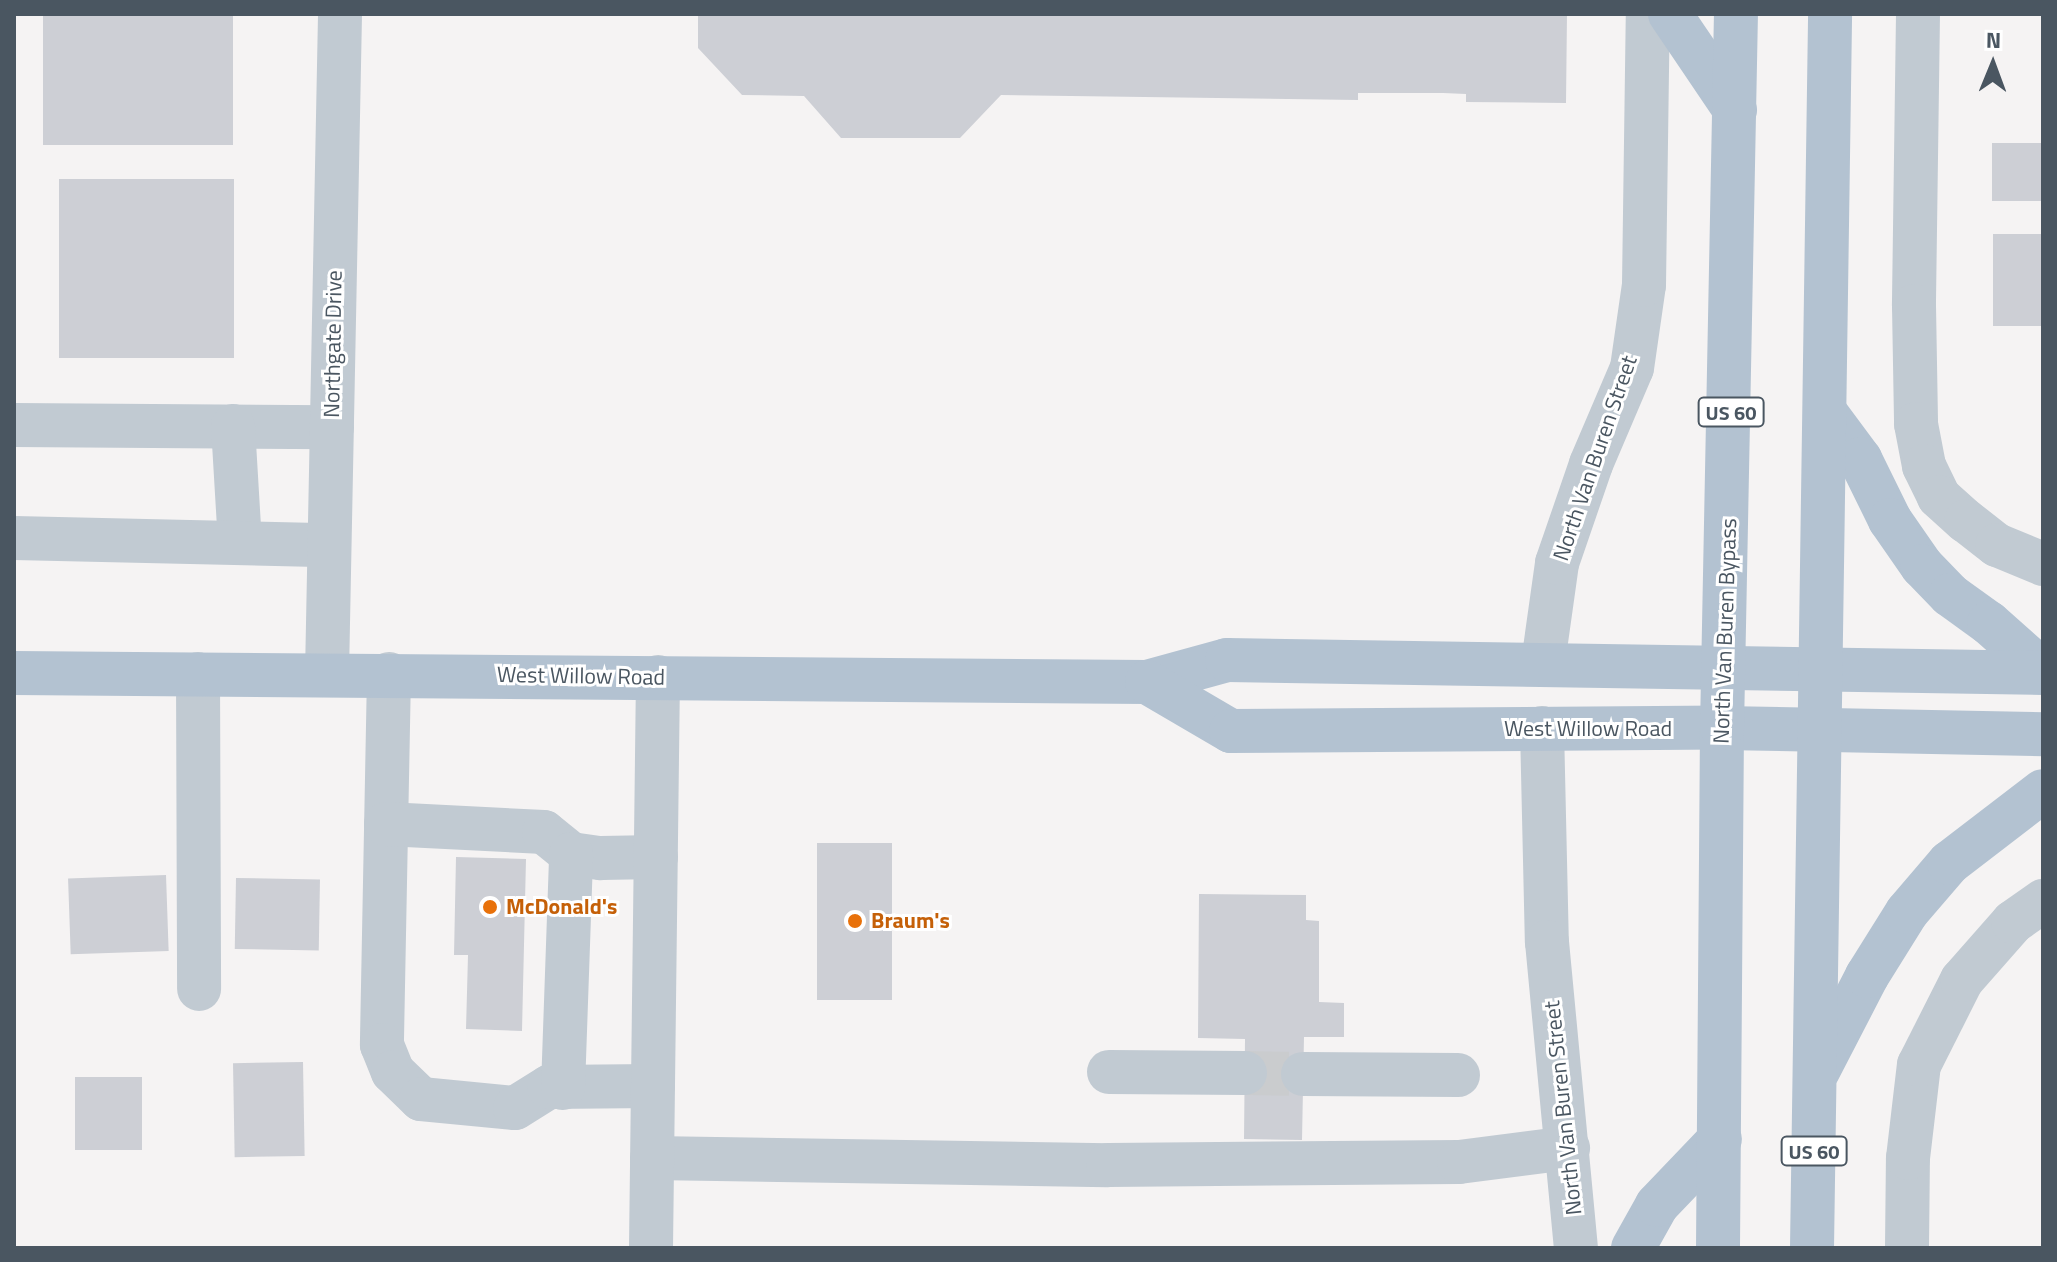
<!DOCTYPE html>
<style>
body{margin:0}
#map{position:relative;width:2057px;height:1262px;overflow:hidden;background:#f5f3f3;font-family:"Titillium Web",sans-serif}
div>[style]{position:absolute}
.building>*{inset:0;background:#cdcfd5;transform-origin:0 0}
.minor-tunnel>*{height:44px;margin-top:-22px;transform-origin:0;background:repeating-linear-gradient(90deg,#caccce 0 44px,transparent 0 66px)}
.minor>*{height:44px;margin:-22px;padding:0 22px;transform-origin:22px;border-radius:22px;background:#c1cad2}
.major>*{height:44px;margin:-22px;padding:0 22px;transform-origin:22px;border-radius:22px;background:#b3c2d1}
.dots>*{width:22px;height:22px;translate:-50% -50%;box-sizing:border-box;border:4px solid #fff;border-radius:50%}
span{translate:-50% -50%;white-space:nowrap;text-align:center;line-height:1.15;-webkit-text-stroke:6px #fff;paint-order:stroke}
.shield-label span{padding:2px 6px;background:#fff;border:2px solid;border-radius:6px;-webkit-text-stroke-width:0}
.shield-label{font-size:20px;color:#4a5661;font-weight:700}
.street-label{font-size:22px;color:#4a5661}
.food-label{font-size:22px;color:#c56008;font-weight:700}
.left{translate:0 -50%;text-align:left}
.frame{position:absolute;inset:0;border:16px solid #4a5661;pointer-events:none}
.north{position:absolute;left:1953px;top:24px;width:80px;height:80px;-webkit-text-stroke:6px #fff;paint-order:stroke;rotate:1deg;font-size:22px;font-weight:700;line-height:32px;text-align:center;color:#4a5661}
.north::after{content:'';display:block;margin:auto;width:28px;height:36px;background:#4a5661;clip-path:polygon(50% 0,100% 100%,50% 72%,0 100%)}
</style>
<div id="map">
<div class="building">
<div style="left:43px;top:14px;width:190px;height:131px"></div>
<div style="clip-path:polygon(698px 14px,1567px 14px,1566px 103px,1466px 102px,1466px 94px,1443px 93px,1358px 93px,1358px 100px,1001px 95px,960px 138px,841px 138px,804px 96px,742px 95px,698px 48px)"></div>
<div style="left:1992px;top:143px;width:51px;height:58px"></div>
<div style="left:234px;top:179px;width:179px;height:175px;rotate:90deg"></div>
<div style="left:1993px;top:234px;width:50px;height:92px"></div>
<div style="left:817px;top:843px;width:75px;height:157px"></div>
<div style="clip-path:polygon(456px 857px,526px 859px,522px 1031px,466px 1029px,468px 955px,454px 955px)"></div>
<div style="left:166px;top:875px;width:76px;height:98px;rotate:88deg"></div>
<div style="left:236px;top:878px;width:84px;height:71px;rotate:1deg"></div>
<div style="clip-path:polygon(1199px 894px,1306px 895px,1306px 920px,1319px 921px,1319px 1002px,1344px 1003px,1344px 1037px,1304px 1037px,1302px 1140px,1244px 1139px,1245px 1039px,1198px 1038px)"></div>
<div style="left:303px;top:1062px;width:94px;height:70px;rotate:89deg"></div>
<div style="left:75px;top:1077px;width:67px;height:73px"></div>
</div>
<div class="minor-tunnel">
<div style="left:1245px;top:1073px;width:58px;rotate:1deg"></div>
</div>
<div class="minor">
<div style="left:1918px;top:14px;width:292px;rotate:90.8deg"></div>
<div style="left:1914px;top:306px;width:118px;rotate:89deg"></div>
<div style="left:1916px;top:424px;width:43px;rotate:79.2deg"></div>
<div style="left:1924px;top:466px;width:34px;rotate:64deg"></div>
<div style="left:1939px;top:497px;width:36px;rotate:42deg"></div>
<div style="left:1966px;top:521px;width:39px;rotate:38deg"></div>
<div style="left:1997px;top:545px;width:50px;rotate:22.4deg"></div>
<div style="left:14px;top:425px;width:318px;rotate:0.4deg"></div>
<div style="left:233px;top:426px;width:117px;rotate:86.6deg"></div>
<div style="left:14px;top:538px;width:315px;rotate:1.3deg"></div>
<div style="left:1543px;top:663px;width:101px;rotate:-82deg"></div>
<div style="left:1557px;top:563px;width:105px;rotate:-71deg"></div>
<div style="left:1591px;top:464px;width:104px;rotate:-66.9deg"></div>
<div style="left:1632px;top:368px;width:84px;rotate:-81.8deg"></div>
<div style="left:1644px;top:285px;width:271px;rotate:-89.2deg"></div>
<div style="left:198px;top:674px;width:315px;rotate:89.8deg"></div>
<div style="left:327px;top:674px;width:660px;rotate:-88.87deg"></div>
<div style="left:389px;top:674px;width:371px;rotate:91.1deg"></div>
<div style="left:382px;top:1045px;width:29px;rotate:68deg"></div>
<div style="left:393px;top:1072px;width:39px;rotate:44deg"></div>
<div style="left:421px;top:1099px;width:94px;rotate:5.5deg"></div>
<div style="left:515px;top:1108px;width:40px;rotate:-32deg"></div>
<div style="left:549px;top:1087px;width:104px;rotate:-0.6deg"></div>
<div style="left:1542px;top:728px;width:214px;rotate:88.7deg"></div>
<div style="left:1547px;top:942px;width:307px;rotate:84.6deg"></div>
<div style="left:386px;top:824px;width:158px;rotate:2.9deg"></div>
<div style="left:544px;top:832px;width:35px;rotate:39deg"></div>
<div style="left:571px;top:854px;width:30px;rotate:8deg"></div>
<div style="left:601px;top:858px;width:55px;rotate:-1deg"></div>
<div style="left:1109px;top:1072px;width:136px;rotate:0.4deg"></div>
<div style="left:1303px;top:1074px;width:155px;rotate:0.4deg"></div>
<div style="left:563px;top:1088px;width:234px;rotate:-88deg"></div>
<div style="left:652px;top:1158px;width:456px;rotate:0.9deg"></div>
<div style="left:1108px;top:1165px;width:351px;rotate:-0.5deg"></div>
<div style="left:1459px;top:1162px;width:110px;rotate:-7.3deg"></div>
<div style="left:651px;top:1248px;width:571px;rotate:-89.3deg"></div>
<div style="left:1907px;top:1248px;width:90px;rotate:-89.4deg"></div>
<div style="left:1908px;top:1158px;width:94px;rotate:-83.3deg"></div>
<div style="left:1919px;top:1065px;width:95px;rotate:-63.2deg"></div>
<div style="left:1962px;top:980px;width:77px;rotate:-48.7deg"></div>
<div style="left:2013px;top:922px;width:37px;rotate:-35deg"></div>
</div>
<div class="major">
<div style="left:1670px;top:14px;width:116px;rotate:55.9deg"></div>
<div style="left:1825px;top:412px;width:59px;rotate:53.3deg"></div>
<div style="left:1860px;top:459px;width:68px;rotate:63.8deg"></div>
<div style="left:1890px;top:520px;width:56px;rotate:55.2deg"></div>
<div style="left:1922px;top:566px;width:40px;rotate:46deg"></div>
<div style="left:1950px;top:595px;width:48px;rotate:35.7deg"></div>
<div style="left:1989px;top:623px;width:72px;rotate:41.6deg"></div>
<div style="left:14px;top:673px;width:1133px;rotate:0.46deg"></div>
<div style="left:1147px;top:682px;width:83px;rotate:-15.4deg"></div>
<div style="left:1227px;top:660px;width:816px;rotate:0.91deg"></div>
<div style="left:1147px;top:682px;width:97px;rotate:30.3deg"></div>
<div style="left:1231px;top:731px;width:491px;rotate:-0.4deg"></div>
<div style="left:1722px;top:728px;width:321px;rotate:1.1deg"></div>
<div style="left:1818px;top:1071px;width:107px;rotate:-62.7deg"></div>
<div style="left:1867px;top:976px;width:75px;rotate:-58deg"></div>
<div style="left:1907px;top:912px;width:65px;rotate:-49.4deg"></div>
<div style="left:1949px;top:863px;width:118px;rotate:-37.5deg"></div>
<div style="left:1633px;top:1248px;width:49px;rotate:-60.8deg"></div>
<div style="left:1657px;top:1205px;width:91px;rotate:-46.3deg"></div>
<div style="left:1718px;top:1248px;width:520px;rotate:-89.56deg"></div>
<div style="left:1722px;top:728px;width:714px;rotate:-88.88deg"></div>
<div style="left:1812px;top:1248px;width:1234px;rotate:-89.16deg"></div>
</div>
<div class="dots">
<div style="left:490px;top:907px;background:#e8710a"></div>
<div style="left:855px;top:921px;background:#e8710a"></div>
</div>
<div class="shield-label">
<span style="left:1731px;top:412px">US 60</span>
<span style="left:1814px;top:1151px">US 60</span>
</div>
<div class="street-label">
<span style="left:333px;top:344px;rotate:-89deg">Northgate Drive</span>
<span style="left:1595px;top:458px;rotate:-71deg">North Van Buren Street</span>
<span style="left:1725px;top:631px;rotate:-88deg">North Van Buren Bypass</span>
<span style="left:581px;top:676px;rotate:1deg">West Willow Road</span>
<span style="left:1588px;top:729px">West Willow Road</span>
<span style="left:1563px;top:1108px;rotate:-96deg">North Van Buren Street</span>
</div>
<div class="food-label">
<span class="left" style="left:506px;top:907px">McDonald's</span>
<span class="left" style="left:871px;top:921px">Braum's</span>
</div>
<div class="frame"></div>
<div class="north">N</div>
</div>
